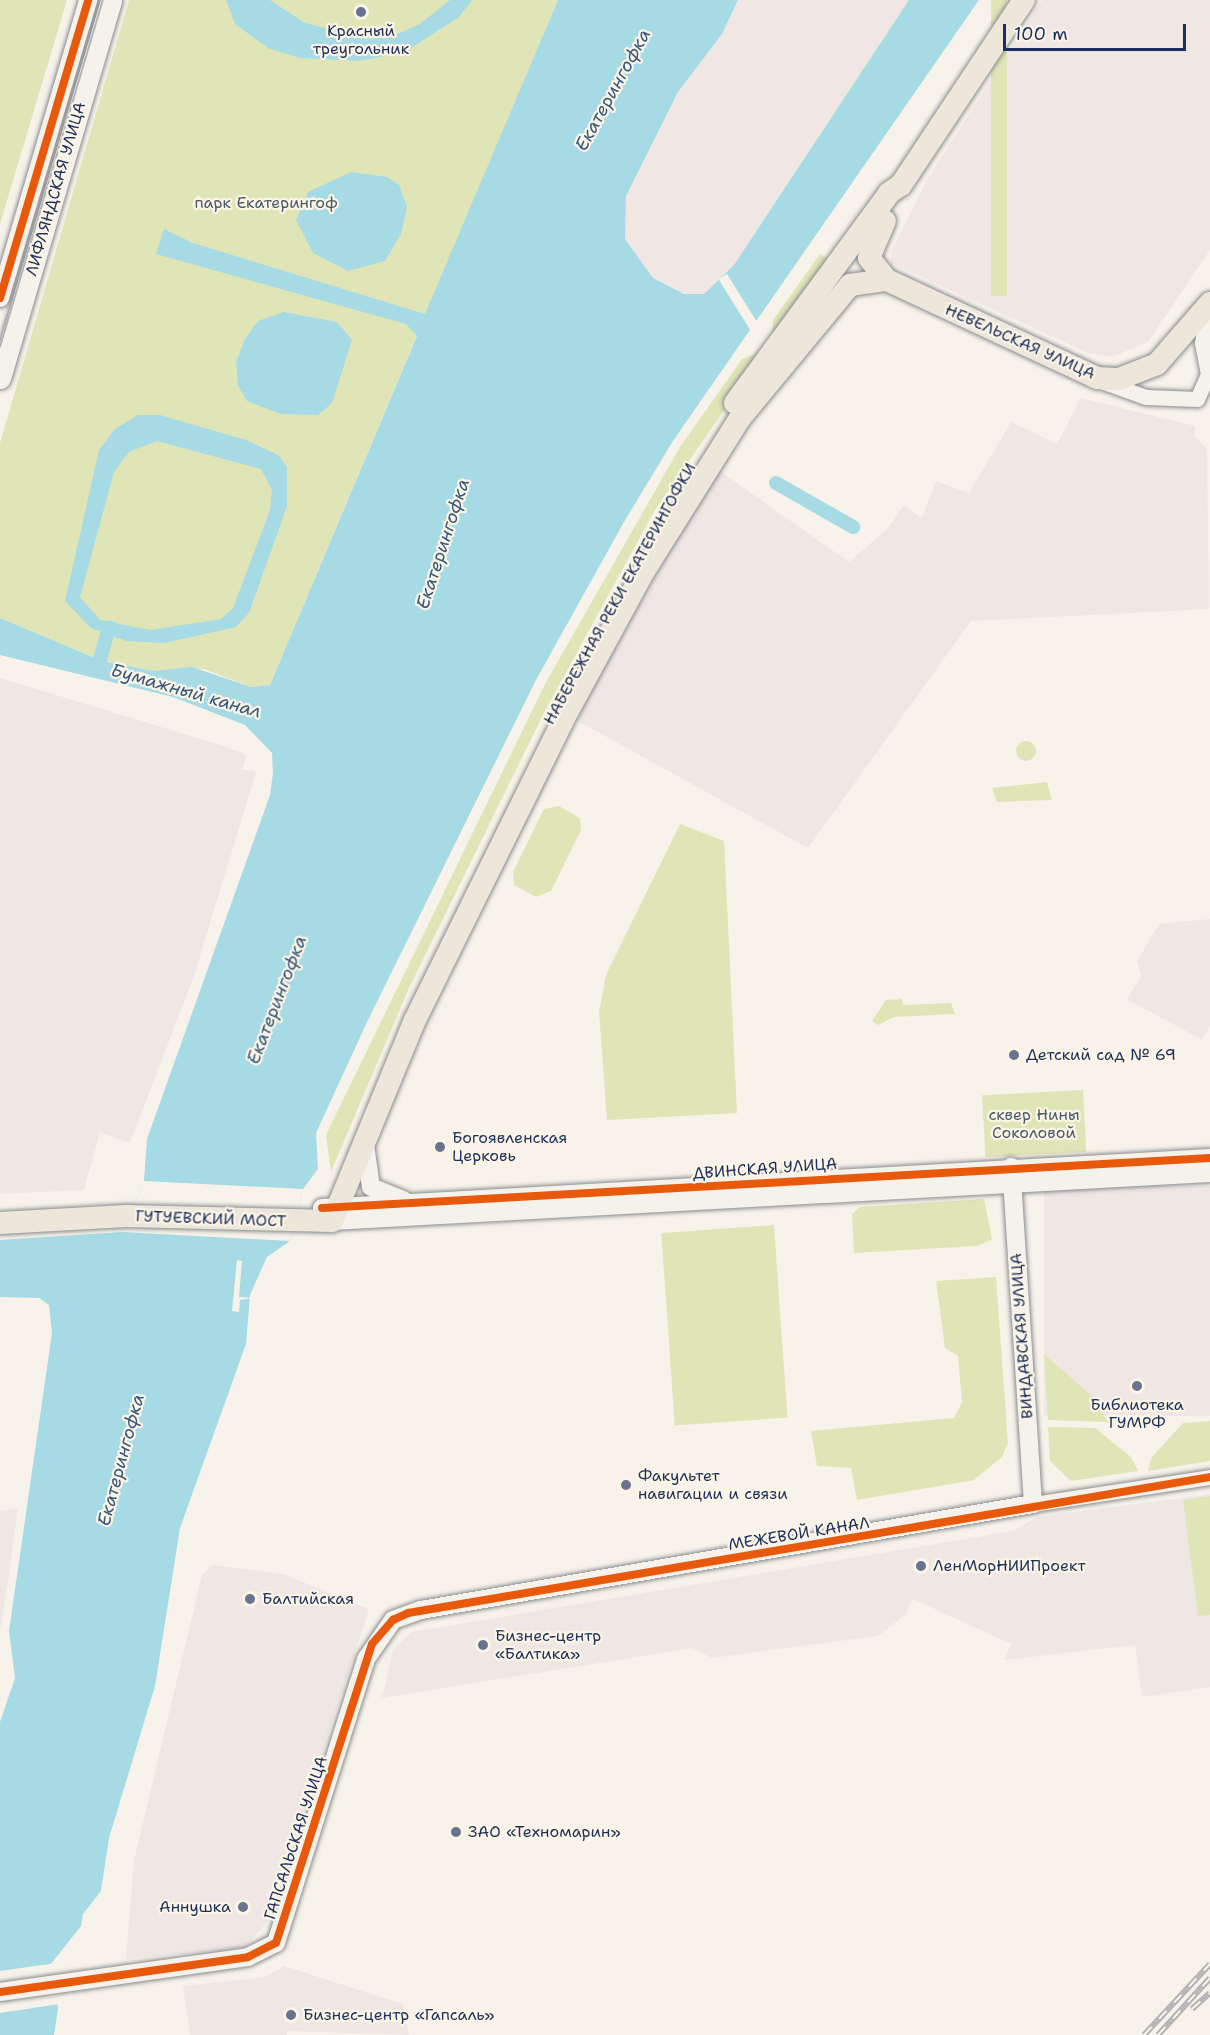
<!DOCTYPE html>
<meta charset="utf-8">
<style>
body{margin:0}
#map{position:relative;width:1210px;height:2035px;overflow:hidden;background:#f7f3ea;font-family:"Shantell Sans",sans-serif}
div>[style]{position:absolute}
.built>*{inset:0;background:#f0e7e4;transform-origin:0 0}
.green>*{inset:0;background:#e0e5b7;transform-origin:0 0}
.round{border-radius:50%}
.water>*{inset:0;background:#a6dae4}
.pier>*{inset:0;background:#f7f3ea;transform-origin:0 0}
.canal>*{height:14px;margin:-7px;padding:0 7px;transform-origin:7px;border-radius:7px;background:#a6dae4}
.roads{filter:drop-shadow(0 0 2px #8a8c91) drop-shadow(0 0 2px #8a8c91)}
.minor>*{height:15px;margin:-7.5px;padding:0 7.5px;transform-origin:7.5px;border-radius:7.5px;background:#f5f2ec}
.tertiary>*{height:18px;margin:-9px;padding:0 9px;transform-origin:9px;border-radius:9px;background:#f5f2ec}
.secondary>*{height:21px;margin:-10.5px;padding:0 10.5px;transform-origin:10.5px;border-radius:10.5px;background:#f5f2ec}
.primary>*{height:22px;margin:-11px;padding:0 11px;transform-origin:11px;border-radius:11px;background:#ece7da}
.tram>*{height:1.5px;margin:-0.75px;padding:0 0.75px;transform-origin:0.75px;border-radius:0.75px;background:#b2b3b4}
.rail>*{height:6px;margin-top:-3px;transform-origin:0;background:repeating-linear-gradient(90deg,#fcf5e5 0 11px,#b2b3b4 0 22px);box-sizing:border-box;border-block:2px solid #b2b3b4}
.cycleway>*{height:8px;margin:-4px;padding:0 4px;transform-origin:4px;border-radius:4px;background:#e8590c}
.dots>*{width:16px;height:16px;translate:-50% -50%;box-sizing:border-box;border:3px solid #fcf5e5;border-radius:50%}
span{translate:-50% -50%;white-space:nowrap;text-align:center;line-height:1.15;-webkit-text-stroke:4.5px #fcf5e5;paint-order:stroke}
.poi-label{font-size:16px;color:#1b2f5e}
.left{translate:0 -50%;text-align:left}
.right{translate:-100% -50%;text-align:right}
.street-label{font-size:16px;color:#1b2f5e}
.park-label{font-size:16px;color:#485a6a}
.water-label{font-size:18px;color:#35577f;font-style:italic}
.scale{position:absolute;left:1003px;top:24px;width:183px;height:27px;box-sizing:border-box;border:3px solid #1b2f5e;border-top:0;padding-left:8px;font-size:18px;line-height:21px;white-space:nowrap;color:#1b2f5e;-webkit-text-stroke:4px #fcf5e5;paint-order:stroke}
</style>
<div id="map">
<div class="built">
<div style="clip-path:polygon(738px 0,909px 0,734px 265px,704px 294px,684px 294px,653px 278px,625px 239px,626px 196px,678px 92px,722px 34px)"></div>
<div style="clip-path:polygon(1042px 0,1210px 0,1210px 250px,1148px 342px,1112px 357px,1088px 353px,891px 263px,891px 252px,927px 180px)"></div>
<div style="clip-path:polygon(1081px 398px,1195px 426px,1194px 436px,1207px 449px,1209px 609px,971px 621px,808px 848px,574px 719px,717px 469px,849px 562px,888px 528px,904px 505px,922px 518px,936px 481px,969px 493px,1011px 422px,1057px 444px)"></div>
<div style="clip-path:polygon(0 678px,224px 746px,247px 755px,242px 769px,256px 772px,194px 976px,130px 1143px,100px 1132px,84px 1190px,0 1194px)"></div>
<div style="clip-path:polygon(1210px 919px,1210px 1026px,1202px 1040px,1127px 999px,1141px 976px,1137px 961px,1159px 924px)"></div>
<div style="left:1210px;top:1186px;width:230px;height:166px;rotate:90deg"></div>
<div style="clip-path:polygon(1210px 1494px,1210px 1687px,1142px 1697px,1135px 1645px,1004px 1660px,1011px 1644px,913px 1599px,906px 1614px,878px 1636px,712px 1658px,692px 1648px,382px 1698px,393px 1650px,411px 1632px,1013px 1531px,1037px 1517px)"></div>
<div style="clip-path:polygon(18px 1508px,9px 1576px,0 1631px,0 1511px)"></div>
<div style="clip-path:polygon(213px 1565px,283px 1574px,369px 1609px,268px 1921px,244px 1948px,126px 1959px,134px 1860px,202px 1575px)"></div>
<div style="clip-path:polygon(284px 1966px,403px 2004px,409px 2035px,287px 2031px,287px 2035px,190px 2035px,183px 1986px,265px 1977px)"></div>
</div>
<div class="green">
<div style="clip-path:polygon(0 0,67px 0,0 224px)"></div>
<div style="clip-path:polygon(129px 0,558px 0,270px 685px,251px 687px,204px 669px,154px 671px,102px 661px,0 618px,0 443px)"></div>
<div style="left:991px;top:0;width:16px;height:296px"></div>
<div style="clip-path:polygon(820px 254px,832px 261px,772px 342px,773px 320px)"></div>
<div style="clip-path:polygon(758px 353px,759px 360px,655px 510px,545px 711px,409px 988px,331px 1172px,326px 1135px,545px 684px,680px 447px,742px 359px)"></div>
<div class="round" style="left:1016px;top:741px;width:20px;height:20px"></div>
<div style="clip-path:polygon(1047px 782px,1052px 800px,997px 802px,992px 788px)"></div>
<div style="clip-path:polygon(559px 806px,580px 818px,581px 830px,551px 891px,536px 897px,514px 885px,513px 872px,544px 809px)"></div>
<div style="clip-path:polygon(680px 824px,724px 841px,737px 1113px,607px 1120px,599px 1012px,606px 975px)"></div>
<div style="clip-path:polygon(902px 999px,903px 1005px,951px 1003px,955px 1014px,894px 1017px,878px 1025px,872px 1021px,886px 1000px)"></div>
<div style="left:1083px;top:1090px;width:62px;height:101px;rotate:87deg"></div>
<div style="clip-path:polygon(984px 1199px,992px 1239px,977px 1246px,854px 1253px,852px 1214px,860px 1207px)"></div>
<div style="left:774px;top:1225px;width:193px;height:113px;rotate:86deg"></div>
<div style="clip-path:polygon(996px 1277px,1008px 1443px,1002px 1457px,974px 1480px,857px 1500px,851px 1468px,817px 1466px,811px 1431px,954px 1418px,962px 1402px,958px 1356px,945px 1348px,936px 1281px)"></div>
<div style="clip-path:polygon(1044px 1354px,1093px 1397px,1108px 1422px,1048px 1420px)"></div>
<div style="clip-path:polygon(1210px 1421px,1210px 1461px,1148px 1471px,1152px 1457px,1183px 1423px)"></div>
<div style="clip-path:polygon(1048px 1427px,1095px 1428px,1131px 1457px,1138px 1471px,1071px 1481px,1050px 1461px)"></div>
<div style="clip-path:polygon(1210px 1496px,1210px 1615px,1198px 1616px,1183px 1500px)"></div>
</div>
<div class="water">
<div style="clip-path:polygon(226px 0,270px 0,305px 23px,367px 39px,391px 37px,420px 24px,450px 0,472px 0,459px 17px,405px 52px,358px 61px,300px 58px,268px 48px,235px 24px)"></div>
<div style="clip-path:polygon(558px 0,738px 0,722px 34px,678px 92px,626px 196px,625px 239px,653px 278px,684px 294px,704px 294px,734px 265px,909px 0,979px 0,673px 441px,624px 522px,536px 680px,368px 1020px,316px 1133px,318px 1169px,303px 1189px,290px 1241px,267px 1257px,250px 1295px,246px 1344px,180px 1528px,155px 1686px,109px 1838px,101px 1891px,83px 1914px,81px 1926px,51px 1964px,58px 2009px,54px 2035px,0 2035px,0 1722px,15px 1678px,9px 1631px,52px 1333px,49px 1305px,39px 1298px,0 1297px,0 1240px,123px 1232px,144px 1181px,147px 1139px,270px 795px,273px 773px,272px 753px,245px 725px,173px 697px,0 655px,0 618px,102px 661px,154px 671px,192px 667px,251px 687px,270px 685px,417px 336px,406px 324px,156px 254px,164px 229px,193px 243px,425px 314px)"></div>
<div style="clip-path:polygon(351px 172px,387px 177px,399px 185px,407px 207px,401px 234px,385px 261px,348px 271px,313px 253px,296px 220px,308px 192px)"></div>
<div style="clip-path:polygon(284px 312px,337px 322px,352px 340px,332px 403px,318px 415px,281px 414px,247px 401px,238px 385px,236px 362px,245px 339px,258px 321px)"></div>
<div style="clip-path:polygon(evenodd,138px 415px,160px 415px,246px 440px,278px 455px,287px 467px,287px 506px,249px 613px,236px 627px,164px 643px,127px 641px,91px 628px,65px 601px,99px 450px,115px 429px,138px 415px,157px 441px,261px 469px,272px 490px,270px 510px,233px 608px,221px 619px,150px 630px,100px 620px,80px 597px,114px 472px,129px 452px,157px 441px)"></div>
</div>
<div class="pier">
<div style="left:727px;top:274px;width:61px;height:10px;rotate:58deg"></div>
<div style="clip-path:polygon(144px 1181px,303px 1189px,290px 1241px,123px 1232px)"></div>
<div style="clip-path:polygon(237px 1260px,242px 1261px,239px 1297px,253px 1298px,240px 1300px,239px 1312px,232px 1311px)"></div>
<div style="clip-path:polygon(56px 1963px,59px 2004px,0 2013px,0 1971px)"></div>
</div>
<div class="canal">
<div style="left:776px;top:483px;width:89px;rotate:29.7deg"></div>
<div style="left:98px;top:666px;width:40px;rotate:-74deg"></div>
<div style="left:109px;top:628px;width:10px;rotate:17deg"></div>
</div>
<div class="roads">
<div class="minor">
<div style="left:1101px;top:381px;width:48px;rotate:19.6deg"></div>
<div style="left:1146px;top:397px;width:51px;rotate:2.2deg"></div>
<div style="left:1197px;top:399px;width:27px;rotate:-66deg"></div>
<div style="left:1208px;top:374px;width:32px;rotate:-101deg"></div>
<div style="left:1202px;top:343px;width:36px;rotate:-80deg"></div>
<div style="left:1033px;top:1504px;width:179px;rotate:-8.7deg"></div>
</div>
<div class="tertiary">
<div style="left:0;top:298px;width:311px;rotate:-73.5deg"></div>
<div style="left:365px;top:1145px;width:42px;rotate:81.9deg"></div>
<div style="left:371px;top:1187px;width:35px;rotate:22deg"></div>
<div style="left:322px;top:1208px;width:889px;rotate:-3.22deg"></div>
<div style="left:332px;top:1221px;width:879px;rotate:-3.13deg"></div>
<div style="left:0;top:1992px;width:250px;rotate:-8deg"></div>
<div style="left:248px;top:1957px;width:31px;rotate:-27deg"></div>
<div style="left:276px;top:1943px;width:298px;rotate:-72.4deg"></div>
<div style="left:366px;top:1659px;width:47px;rotate:-55.3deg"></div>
<div style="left:393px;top:1620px;width:30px;rotate:-20deg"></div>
<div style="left:421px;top:1610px;width:621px;rotate:-9.83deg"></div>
<div style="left:1033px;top:1504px;width:338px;rotate:-93.7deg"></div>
</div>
<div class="secondary">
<div style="left:0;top:378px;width:394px;rotate:-73.6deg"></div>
</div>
<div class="primary">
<div style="left:885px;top:221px;width:40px;rotate:113.4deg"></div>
<div style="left:869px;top:258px;width:28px;rotate:51deg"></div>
<div style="left:735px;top:403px;width:260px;rotate:-53.7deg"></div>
<div style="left:889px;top:193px;width:14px;rotate:-34deg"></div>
<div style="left:901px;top:185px;width:222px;rotate:-56.4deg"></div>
<div style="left:0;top:1223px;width:126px;rotate:-3.2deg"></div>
<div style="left:126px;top:1216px;width:206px;rotate:1.4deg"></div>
<div style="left:332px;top:1221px;width:217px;rotate:-67.6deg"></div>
<div style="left:415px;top:1020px;width:335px;rotate:-63.7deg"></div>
<div style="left:563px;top:720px;width:170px;rotate:-61.5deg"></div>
<div style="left:644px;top:571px;width:181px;rotate:-57.9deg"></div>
<div style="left:740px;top:418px;width:173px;rotate:-50.4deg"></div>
<div style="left:850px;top:285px;width:37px;rotate:-8deg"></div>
<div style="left:887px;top:280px;width:232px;rotate:25deg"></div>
<div style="left:1097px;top:378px;width:22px;rotate:3deg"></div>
<div style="left:1119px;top:379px;width:41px;rotate:-21.5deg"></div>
<div style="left:1157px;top:364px;width:81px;rotate:-49deg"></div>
</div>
</div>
<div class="tram">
<div style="left:0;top:347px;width:362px;rotate:-73.5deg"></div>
</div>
<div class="rail">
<div style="left:1192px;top:2009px;width:24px;rotate:-42deg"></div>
<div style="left:1144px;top:2035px;width:97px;rotate:-47.1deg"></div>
<div style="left:1158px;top:2035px;width:77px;rotate:-47.6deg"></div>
</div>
<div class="cycleway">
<div style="left:0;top:298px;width:311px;rotate:-73.5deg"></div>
<div style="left:322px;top:1208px;width:889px;rotate:-3.22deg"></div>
<div style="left:0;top:1992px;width:250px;rotate:-8deg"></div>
<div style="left:248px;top:1957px;width:31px;rotate:-27deg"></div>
<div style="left:276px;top:1943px;width:314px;rotate:-72.2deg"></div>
<div style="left:372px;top:1644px;width:32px;rotate:-49deg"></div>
<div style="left:393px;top:1620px;width:17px;rotate:-25deg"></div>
<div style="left:408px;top:1613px;width:813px;rotate:-9.62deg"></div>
</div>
<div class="dots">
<div style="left:361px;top:12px;background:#68748f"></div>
<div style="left:1014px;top:1055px;background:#68748f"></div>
<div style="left:440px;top:1147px;background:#68748f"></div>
<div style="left:1137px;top:1386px;background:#68748f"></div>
<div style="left:626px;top:1485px;background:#68748f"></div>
<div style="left:921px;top:1566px;background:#68748f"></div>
<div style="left:250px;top:1599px;background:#68748f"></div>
<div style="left:483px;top:1645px;background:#68748f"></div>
<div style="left:456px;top:1832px;background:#68748f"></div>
<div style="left:243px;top:1907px;background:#68748f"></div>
<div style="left:291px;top:2015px;background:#68748f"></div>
</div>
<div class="poi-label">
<span style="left:361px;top:40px">Красный<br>треугольник</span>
<span class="left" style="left:1026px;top:1055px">Детский сад № 69</span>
<span class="left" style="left:452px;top:1147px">Богоявленская<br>Церковь</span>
<span style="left:1137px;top:1414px">Библиотека<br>ГУМРФ</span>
<span class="left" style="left:638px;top:1485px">Факультет<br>навигации и связи</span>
<span class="left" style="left:933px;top:1566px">ЛенМорНИИПроект</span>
<span class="left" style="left:262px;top:1599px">Балтийская</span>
<span class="left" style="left:495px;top:1645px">Бизнес-центр<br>«Балтика»</span>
<span class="left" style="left:468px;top:1832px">ЗАО «Техномарин»</span>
<span class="right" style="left:231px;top:1907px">Аннушка</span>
<span class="left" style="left:303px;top:2015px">Бизнес-центр «Гапсаль»</span>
</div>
<div class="street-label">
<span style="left:56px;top:189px;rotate:-74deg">ЛИФЛЯНДСКАЯ УЛИЦА</span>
<span style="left:1020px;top:342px;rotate:24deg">НЕВЕЛЬСКАЯ УЛИЦА</span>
<span style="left:620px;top:594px;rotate:-61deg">НАБЕРЕЖНАЯ РЕКИ ЕКАТЕРИНГОФКИ</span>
<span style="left:765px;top:1169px;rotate:-4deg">ДВИНСКАЯ УЛИЦА</span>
<span style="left:211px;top:1219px;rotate:2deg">ГУТУЕВСКИЙ МОСТ</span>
<span style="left:1022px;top:1336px;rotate:-94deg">ВИНДАВСКАЯ УЛИЦА</span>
<span style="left:799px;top:1534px;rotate:-9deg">МЕЖЕВОЙ КАНАЛ</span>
<span style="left:296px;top:1838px;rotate:-72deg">ГАПСАЛЬСКАЯ УЛИЦА</span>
</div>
<div class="park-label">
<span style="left:266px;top:203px">парк Екатерингоф</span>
<span style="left:1034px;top:1124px">сквер Нины<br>Соколовой</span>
</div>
<div class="water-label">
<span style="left:613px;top:90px;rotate:-61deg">Екатерингофка</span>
<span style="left:443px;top:544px;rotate:-72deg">Екатерингофка</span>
<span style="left:186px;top:691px;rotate:16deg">Бумажный канал</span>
<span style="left:277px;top:1000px;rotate:-69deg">Екатерингофка</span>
<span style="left:121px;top:1460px;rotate:-75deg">Екатерингофка</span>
</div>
<div class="scale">100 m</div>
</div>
